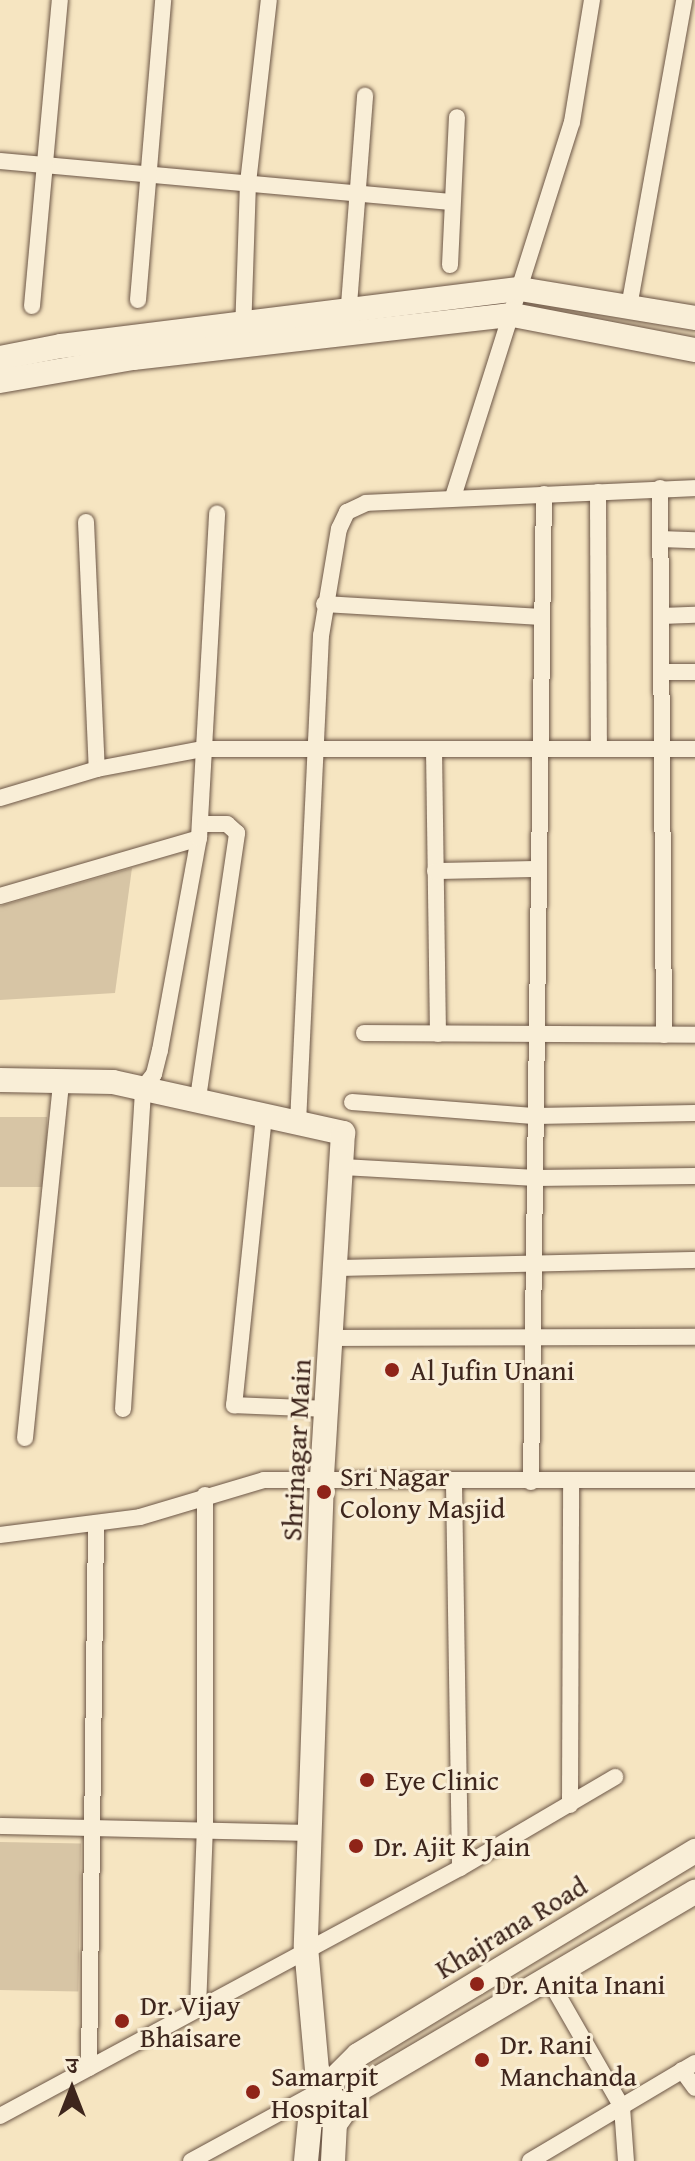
<!DOCTYPE html>
<meta charset="utf-8">
<style>
body{margin:0}
#map{position:relative;width:695px;height:2161px;overflow:hidden;background:#f6e5c1;font-family:"Gentium Book Plus","Noto Serif Devanagari",serif}
div>[style]{position:absolute}
.green>*{inset:0;background:#d7c5a5;transform-origin:0 0}
.roads{filter:drop-shadow(0 0 2px #6c5646) drop-shadow(0 0 2px #6c5646)}
.street>*{height:16px;margin:-8px;padding:0 8px;transform-origin:8px;border-radius:8px;background:#f9eed7}
.secondary>*{height:24px;margin:-12px;padding:0 12px;transform-origin:12px;border-radius:12px;background:#f9eed7}
.dots>*{width:22px;height:22px;translate:-50% -50%;box-sizing:border-box;border:4px solid #f9eed7;border-radius:50%}
span{translate:-50% -50%;white-space:nowrap;text-align:center;line-height:1.15;-webkit-text-stroke:6px #f9eed7;paint-order:stroke}
.poi-label{font-size:28px;color:#3e261d}
.left{translate:0 -50%;text-align:left}
.street-label{font-size:28px;color:#3e261d}
.north{position:absolute;left:32px;top:2049px;width:80px;height:80px;-webkit-text-stroke:6px #f9eed7;paint-order:stroke;rotate:0deg;font-size:22px;font-weight:700;line-height:32px;text-align:center;color:#3e261d}
.north::after{content:'';display:block;margin:auto;width:28px;height:36px;background:#3e261d;clip-path:polygon(50% 0,100% 100%,50% 72%,0 100%)}
</style>
<div id="map">
<div class="green">
<div style="clip-path:polygon(132px 868px,115px 993px,0 1000px,0 906px)"></div>
<div style="left:0;top:1117px;width:47px;height:70px"></div>
<div style="left:0;top:1842px;width:81px;height:148px;rotate:1deg"></div>
</div>
<div class="roads">
<div class="street">
<div style="left:0;top:161px;width:453px;rotate:5.2deg"></div>
<div style="left:450px;top:265px;width:148px;rotate:-87.3deg"></div>
<div style="left:138px;top:300px;width:301px;rotate:-85.2deg"></div>
<div style="left:32px;top:306px;width:307px;rotate:-84.8deg"></div>
<div style="left:629px;top:307px;width:312px;rotate:-79.8deg"></div>
<div style="left:348px;top:318px;width:223px;rotate:-85.6deg"></div>
<div style="left:243px;top:333px;width:150px;rotate:-88.1deg"></div>
<div style="left:248px;top:183px;width:184px;rotate:-83.5deg"></div>
<div style="left:660px;top:488px;width:547px;rotate:89.58deg"></div>
<div style="left:598px;top:492px;width:257px;rotate:89.8deg"></div>
<div style="left:453px;top:497px;width:393px;rotate:-72.4deg"></div>
<div style="left:572px;top:122px;width:124px;rotate:-80.7deg"></div>
<div style="left:86px;top:522px;width:247px;rotate:87.5deg"></div>
<div style="left:660px;top:539px;width:35px;rotate:2deg"></div>
<div style="left:324px;top:604px;width:218px;rotate:3.4deg"></div>
<div style="left:661px;top:616px;width:34px;rotate:-2deg"></div>
<div style="left:661px;top:672px;width:34px"></div>
<div style="left:434px;top:749px;width:285px;rotate:89.2deg"></div>
<div style="left:0;top:798px;width:101px;rotate:-16.6deg"></div>
<div style="left:97px;top:769px;width:108px;rotate:-10.7deg"></div>
<div style="left:203px;top:749px;width:492px"></div>
<div style="left:435px;top:871px;width:103px;rotate:-1.1deg"></div>
<div style="left:0;top:896px;width:207px;rotate:-16.2deg"></div>
<div style="left:364px;top:1033px;width:331px;rotate:0.3deg"></div>
<div style="left:198px;top:1098px;width:268px;rotate:-81.6deg"></div>
<div style="left:237px;top:833px;width:13px;rotate:-138deg"></div>
<div style="left:227px;top:824px;width:27px;rotate:180deg"></div>
<div style="left:352px;top:1102px;width:185px;rotate:4.4deg"></div>
<div style="left:536px;top:1116px;width:159px;rotate:-1.1deg"></div>
<div style="left:264px;top:1116px;width:291px;rotate:95.9deg"></div>
<div style="left:234px;top:1405px;width:92px;rotate:2.5deg"></div>
<div style="left:298px;top:1123px;width:488px;rotate:-87.3deg"></div>
<div style="left:321px;top:636px;width:109px;rotate:-80.5deg"></div>
<div style="left:339px;top:529px;width:19px;rotate:-65deg"></div>
<div style="left:347px;top:512px;width:21px;rotate:-25deg"></div>
<div style="left:366px;top:503px;width:329px;rotate:-2.6deg"></div>
<div style="left:343px;top:1167px;width:193px;rotate:3.3deg"></div>
<div style="left:536px;top:1178px;width:159px;rotate:-0.7deg"></div>
<div style="left:336px;top:1268px;width:359px;rotate:-1.3deg"></div>
<div style="left:331px;top:1338px;width:364px;rotate:-0.2deg"></div>
<div style="left:123px;top:1409px;width:322px;rotate:-86.4deg"></div>
<div style="left:143px;top:1088px;width:18px;rotate:-52deg"></div>
<div style="left:154px;top:1074px;width:25px;rotate:-76deg"></div>
<div style="left:160px;top:1050px;width:216px;rotate:-79.6deg"></div>
<div style="left:199px;top:838px;width:325px;rotate:-86.8deg"></div>
<div style="left:25px;top:1438px;width:359px;rotate:-84.2deg"></div>
<div style="left:531px;top:1482px;width:988px;rotate:-89.25deg"></div>
<div style="left:454px;top:1483px;width:385px;rotate:89.1deg"></div>
<div style="left:0;top:1535px;width:141px;rotate:-7.3deg"></div>
<div style="left:140px;top:1517px;width:129px;rotate:-16.6deg"></div>
<div style="left:264px;top:1480px;width:431px"></div>
<div style="left:570px;top:1805px;width:322px;rotate:-89.8deg"></div>
<div style="left:0;top:1826px;width:313px;rotate:1.3deg"></div>
<div style="left:548px;top:1978px;width:149px;rotate:60.2deg"></div>
<div style="left:622px;top:2107px;width:54px;rotate:85.8deg"></div>
<div style="left:198px;top:2008px;width:181px;rotate:-87.8deg"></div>
<div style="left:205px;top:1827px;width:332px;rotate:-90deg"></div>
<div style="left:89px;top:2068px;width:545px;rotate:-89.26deg"></div>
<div style="left:682px;top:2070px;width:22px;rotate:54deg"></div>
<div style="left:0;top:2116px;width:523px;rotate:-28.33deg"></div>
<div style="left:460px;top:1868px;width:180px;rotate:-30.4deg"></div>
<div style="left:191px;top:2161px;width:150px;rotate:-28.6deg"></div>
<div style="left:530px;top:2161px;width:192px;rotate:-30.7deg"></div>
</div>
<div class="secondary">
<div style="left:0;top:358px;width:62px;rotate:-11.1deg"></div>
<div style="left:61px;top:346px;width:463px;rotate:-7.1deg"></div>
<div style="left:520px;top:289px;width:177px;rotate:9.4deg"></div>
<div style="left:0;top:381px;width:135px;rotate:-9.8deg"></div>
<div style="left:133px;top:358px;width:382px;rotate:-6.5deg"></div>
<div style="left:513px;top:315px;width:185px;rotate:10.9deg"></div>
<div style="left:0;top:1080px;width:113px;rotate:1deg"></div>
<div style="left:113px;top:1082px;width:236px;rotate:12.5deg"></div>
<div style="left:343px;top:1133px;width:348px;rotate:93.5deg"></div>
<div style="left:322px;top:1480px;width:467px;rotate:92deg"></div>
<div style="left:306px;top:1947px;width:123px;rotate:84.9deg"></div>
<div style="left:317px;top:2070px;width:48px;rotate:60.3deg"></div>
<div style="left:306px;top:2161px;width:41px;rotate:-84.4deg"></div>
<div style="left:310px;top:2120px;width:30px;rotate:-69deg"></div>
<div style="left:321px;top:2092px;width:52px;rotate:-45deg"></div>
<div style="left:358px;top:2055px;width:394px;rotate:-31.2deg"></div>
<div style="left:333px;top:2161px;width:37px;rotate:-87deg"></div>
<div style="left:335px;top:2124px;width:43px;rotate:-54.5deg"></div>
<div style="left:360px;top:2089px;width:389px;rotate:-30.5deg"></div>
</div>
</div>
<div class="dots">
<div style="left:392px;top:1370px;background:#8f2418"></div>
<div style="left:324px;top:1492px;background:#8f2418"></div>
<div style="left:367px;top:1780px;background:#8f2418"></div>
<div style="left:356px;top:1846px;background:#8f2418"></div>
<div style="left:477px;top:1984px;background:#8f2418"></div>
<div style="left:122px;top:2021px;background:#8f2418"></div>
<div style="left:482px;top:2060px;background:#8f2418"></div>
<div style="left:253px;top:2092px;background:#8f2418"></div>
</div>
<div class="poi-label">
<span class="left" style="left:410px;top:1370px">Al Jufin Unani</span>
<span class="left" style="left:340px;top:1492px">Sri Nagar<br>Colony Masjid</span>
<span class="left" style="left:385px;top:1780px">Eye Clinic</span>
<span class="left" style="left:374px;top:1846px">Dr. Ajit K Jain</span>
<span class="left" style="left:495px;top:1984px">Dr. Anita Inani</span>
<span class="left" style="left:140px;top:2021px">Dr. Vijay<br>Bhaisare</span>
<span class="left" style="left:500px;top:2060px">Dr. Rani<br>Manchanda</span>
<span class="left" style="left:271px;top:2092px">Samarpit<br>Hospital</span>
</div>
<div class="street-label">
<span style="left:296px;top:1450px;rotate:-87deg">Shrinagar Main</span>
<span style="left:511px;top:1927px;rotate:-31deg">Khajrana Road</span>
</div>
<div class="north">उ</div>
</div>
